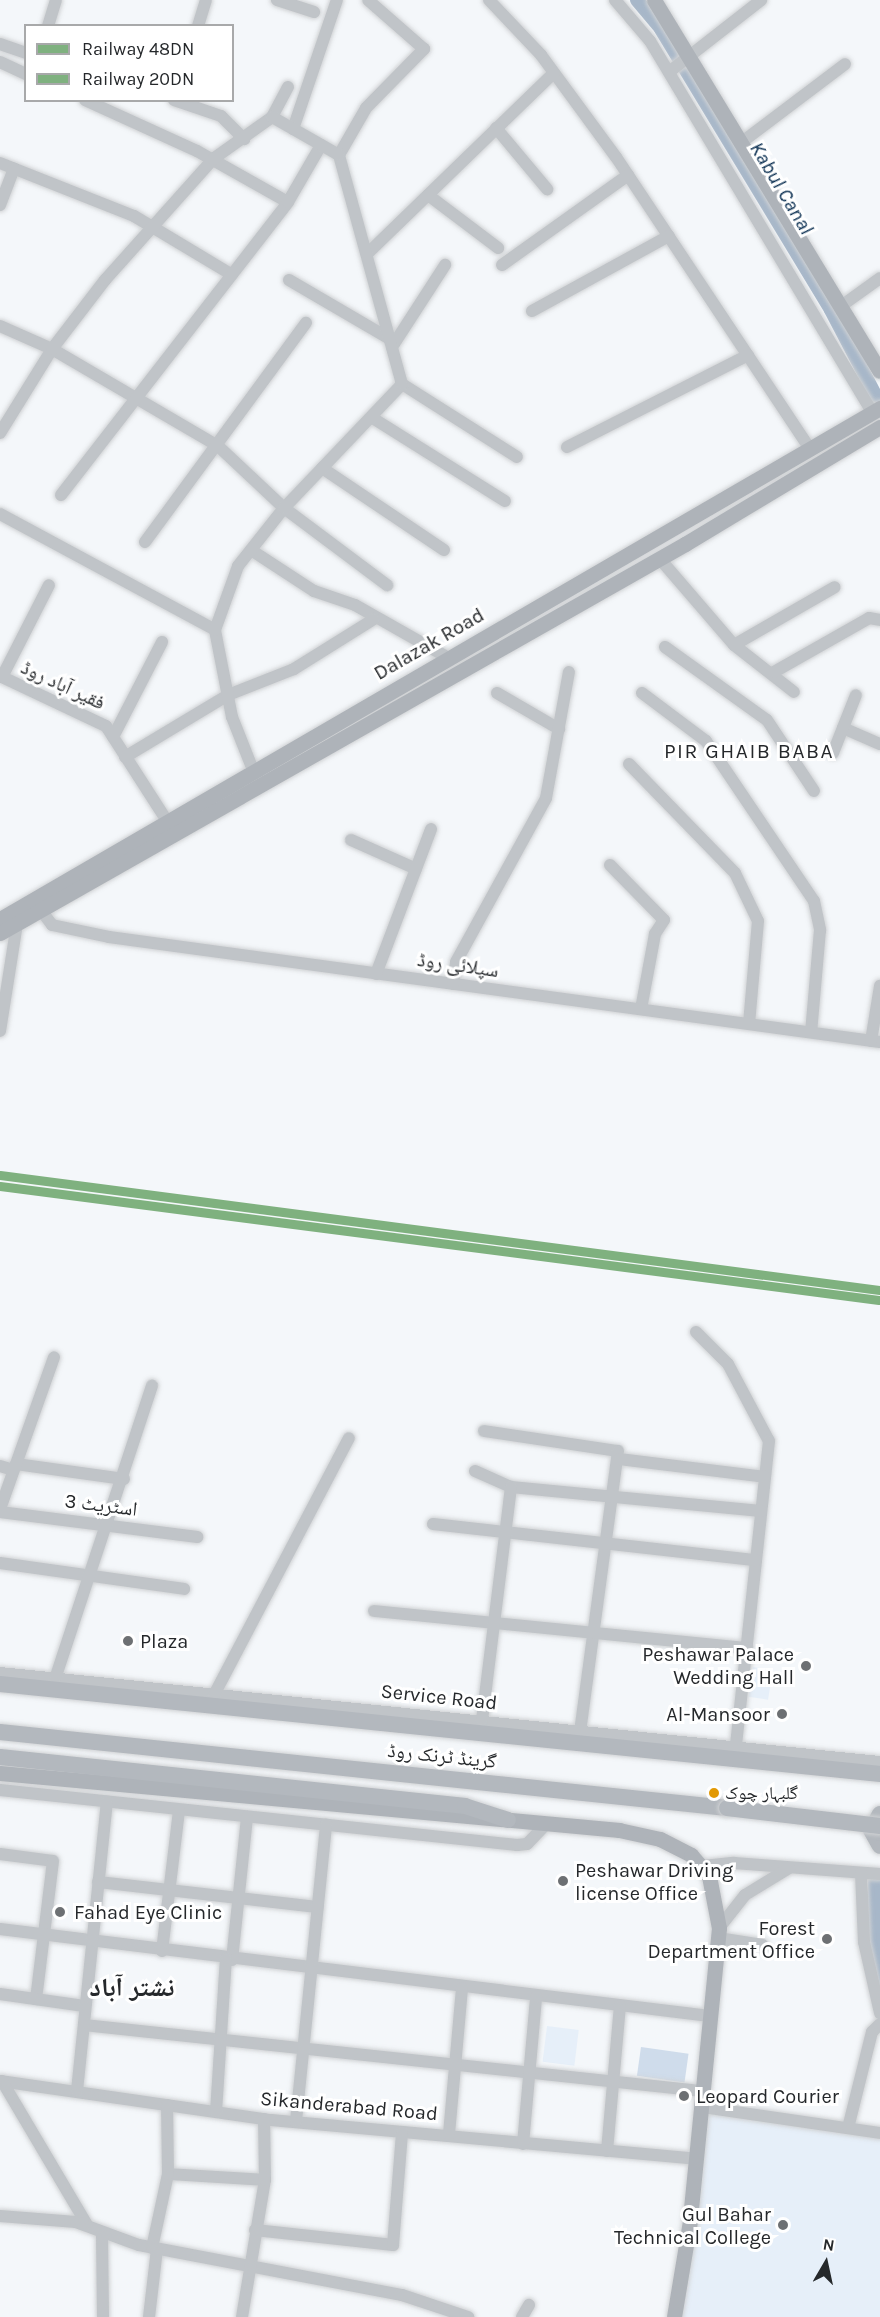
<!DOCTYPE html>
<meta charset="utf-8">
<style>
body{margin:0}
#map{position:relative;width:880px;height:2317px;overflow:hidden;background:#f4f7fa;font-family:Karla,"Noto Naskh Arabic",sans-serif}
div>[style]{position:absolute}
.built>*{inset:0;background:#e6eff9;transform-origin:0 0}
.green>*{inset:0;background:#cfdceb;transform-origin:0 0}
.water>*{inset:0;background:#a7b7c9}
.canal>*{height:14px;margin:-7px;padding:0 7px;transform-origin:7px;border-radius:7px;background:#a7b7c9}
.roads{filter:drop-shadow(0 0 2px #d0d2d4) drop-shadow(0 0 2px #d0d2d4)}
.minor>*{height:12px;margin:-6px;padding:0 6px;transform-origin:6px;border-radius:6px;background:#c0c4c8}
.major>*{height:15px;margin:-7.5px;padding:0 7.5px;transform-origin:7.5px;border-radius:7.5px;background:#aeb3b9}
.highway>*{height:16px;margin:-8px;padding:0 8px;transform-origin:8px;border-radius:8px;background:#b3b8be}
.bridges{filter:drop-shadow(0 0 2px #d0d2d4) drop-shadow(0 0 2px #d0d2d4)}
.highway-bridge>*{height:16px;margin:-8px;padding:0 8px;transform-origin:8px;border-radius:8px;background:#b3b8be}
.rail-1>*{height:9px;margin:-4.5px;padding:0 4.5px;transform-origin:4.5px;border-radius:4.5px;background:#7fb17f}
.rail-2>*{height:9px;margin:-4.5px;padding:0 4.5px;transform-origin:4.5px;border-radius:4.5px;background:#7fb17f}
.dots>*{width:16px;height:16px;translate:-50% -50%;box-sizing:border-box;border:3px solid #fff;border-radius:50%}
span{translate:-50% -50%;white-space:nowrap;text-align:center;line-height:1.15;-webkit-text-stroke:6px #fff;paint-order:stroke}
.bus-label{font-size:18px;color:#25282b}
.left{translate:0 -50%;text-align:left}
.street-label{font-size:20px;color:#25282b}
.poi-label{font-size:20px;color:#25282b}
.right{translate:-100% -50%;text-align:right}
.water-label{font-size:21px;color:#0d3153;font-style:italic}
.neighbourhood-label{font-size:21px;color:#25282b;letter-spacing:1.5px}
.district-label{font-size:26px;color:#25282b;font-weight:700}
.legend{position:absolute;left:24px;top:24px;width:210px;height:78px;box-sizing:border-box;background:#fff;border:2px solid #a8a9aa;margin:0;padding:8px 10px;list-style:none;font-size:18px;color:#25282b}
.legend li{display:flex;align-items:center;gap:12px;height:30px}
.legend b{width:30px;border:2px solid #a8a9aa}
.north{position:absolute;left:796px;top:2233px;width:60px;height:60px;-webkit-text-stroke:4px #fff;paint-order:stroke;rotate:9deg;font-size:16px;font-weight:700;line-height:24px;text-align:center;color:#25282b}
.north::after{content:'';display:block;margin:auto;width:21px;height:27px;background:#25282b;clip-path:polygon(50% 0,100% 100%,50% 72%,0 100%)}
</style>
<div id="map">
<div class="built">
<div style="left:753px;top:1667px;width:20px;height:30px;rotate:9deg"></div>
<div style="left:547px;top:2026px;width:32px;height:36px;rotate:7deg"></div>
<div style="clip-path:polygon(702px 2107px,880px 2133px,880px 2317px,674px 2317px)"></div>
</div>
<div class="green">
<div style="left:641px;top:2047px;width:48px;height:29px;rotate:8deg"></div>
</div>
<div class="water">
<div style="clip-path:polygon(868px 1877px,880px 1878px,880px 1997px,868px 1935px)"></div>
</div>
<div class="canal">
<div style="left:637px;top:0;width:38px;rotate:50deg"></div>
<div style="left:661px;top:29px;width:328px;rotate:58.8deg"></div>
<div style="left:831px;top:310px;width:106px;rotate:62.5deg"></div>
</div>
<div class="roads">
<div class="minor">
<div style="left:277px;top:0;width:39px;rotate:18deg"></div>
<div style="left:489px;top:0;width:76px;rotate:46.6deg"></div>
<div style="left:541px;top:55px;width:127px;rotate:53.7deg"></div>
<div style="left:616px;top:157px;width:349px;rotate:56.4deg"></div>
<div style="left:615px;top:0;width:54px;rotate:49.5deg"></div>
<div style="left:650px;top:41px;width:432px;rotate:59.1deg"></div>
<div style="left:48px;top:26px;width:27px;rotate:-73deg"></div>
<div style="left:198px;top:26px;width:27px;rotate:-73deg"></div>
<div style="left:0;top:44px;width:28px;rotate:19deg"></div>
<div style="left:0;top:62px;width:29px;rotate:25deg"></div>
<div style="left:669px;top:72px;width:117px;rotate:-38deg"></div>
<div style="left:85px;top:100px;width:123px;rotate:24.5deg"></div>
<div style="left:197px;top:151px;width:104px;rotate:29.3deg"></div>
<div style="left:174px;top:100px;width:50px;rotate:18.8deg"></div>
<div style="left:221px;top:116px;width:33px;rotate:45deg"></div>
<div style="left:496px;top:128px;width:80px;rotate:50.1deg"></div>
<div style="left:293px;top:129px;width:136px;rotate:-71.2deg"></div>
<div style="left:742px;top:142px;width:129px;rotate:-37.1deg"></div>
<div style="left:339px;top:155px;width:54px;rotate:-60.1deg"></div>
<div style="left:366px;top:108px;width:83px;rotate:-45.5deg"></div>
<div style="left:424px;top:49px;width:74px;rotate:-138.8deg"></div>
<div style="left:0;top:163px;width:144px;rotate:21.6deg"></div>
<div style="left:134px;top:216px;width:114px;rotate:31deg"></div>
<div style="left:428px;top:195px;width:88px;rotate:37.1deg"></div>
<div style="left:0;top:205px;width:39px;rotate:-69deg"></div>
<div style="left:367px;top:254px;width:260px;rotate:-44.1deg"></div>
<div style="left:502px;top:265px;width:155px;rotate:-35.5deg"></div>
<div style="left:289px;top:280px;width:117px;rotate:30.3deg"></div>
<div style="left:844px;top:304px;width:44px;rotate:-35.8deg"></div>
<div style="left:532px;top:311px;width:156px;rotate:-28.7deg"></div>
<div style="left:0;top:326px;width:57px;rotate:23.9deg"></div>
<div style="left:52px;top:349px;width:192px;rotate:30.3deg"></div>
<div style="left:218px;top:446px;width:91px;rotate:43.2deg"></div>
<div style="left:284px;top:508px;width:129px;rotate:36.8deg"></div>
<div style="left:392px;top:347px;width:98px;rotate:-57.1deg"></div>
<div style="left:402px;top:384px;width:136px;rotate:32.4deg"></div>
<div style="left:371px;top:417px;width:158px;rotate:32.1deg"></div>
<div style="left:0;top:433px;width:99px;rotate:-58.2deg"></div>
<div style="left:52px;top:349px;width:87px;rotate:-52.5deg"></div>
<div style="left:105px;top:280px;width:162px;rotate:-48.2deg"></div>
<div style="left:213px;top:159px;width:72px;rotate:-35.4deg"></div>
<div style="left:272px;top:117px;width:34px;rotate:-62deg"></div>
<div style="left:567px;top:447px;width:203px;rotate:-26.9deg"></div>
<div style="left:322px;top:468px;width:147px;rotate:33.9deg"></div>
<div style="left:61px;top:495px;width:371px;rotate:-52.2deg"></div>
<div style="left:288px;top:202px;width:66px;rotate:-59.9deg"></div>
<div style="left:0;top:514px;width:244px;rotate:28.3deg"></div>
<div style="left:145px;top:542px;width:272px;rotate:-53.7deg"></div>
<div style="left:251px;top:550px;width:75px;rotate:33.1deg"></div>
<div style="left:314px;top:591px;width:43px;rotate:18.9deg"></div>
<div style="left:355px;top:605px;width:106px;rotate:29.5deg"></div>
<div style="left:660px;top:559px;width:113px;rotate:49.3deg"></div>
<div style="left:734px;top:645px;width:76px;rotate:38.1deg"></div>
<div style="left:734px;top:645px;width:116px;rotate:-29.9deg"></div>
<div style="left:665px;top:647px;width:125px;rotate:35.6deg"></div>
<div style="left:767px;top:720px;width:85px;rotate:56.5deg"></div>
<div style="left:774px;top:672px;width:109px;rotate:-29.6deg"></div>
<div style="left:869px;top:618px;width:11px;rotate:10deg"></div>
<div style="left:0;top:676px;width:117px;rotate:25.3deg"></div>
<div style="left:106px;top:726px;width:113px;rotate:57.3deg"></div>
<div style="left:2px;top:677px;width:103px;rotate:-62.9deg"></div>
<div style="left:497px;top:693px;width:72px;rotate:30.1deg"></div>
<div style="left:642px;top:693px;width:80px;rotate:36.9deg"></div>
<div style="left:706px;top:741px;width:193px;rotate:56deg"></div>
<div style="left:814px;top:901px;width:30px;rotate:78deg"></div>
<div style="left:820px;top:930px;width:102px;rotate:95deg"></div>
<div style="left:843px;top:728px;width:40px;rotate:23.4deg"></div>
<div style="left:113px;top:737px;width:107px;rotate:-62.7deg"></div>
<div style="left:833px;top:753px;width:62px;rotate:-68.4deg"></div>
<div style="left:125px;top:757px;width:120px;rotate:-31deg"></div>
<div style="left:228px;top:695px;width:71px;rotate:-21.5deg"></div>
<div style="left:294px;top:669px;width:94px;rotate:-32deg"></div>
<div style="left:629px;top:764px;width:152px;rotate:45.8deg"></div>
<div style="left:735px;top:873px;width:53px;rotate:64.4deg"></div>
<div style="left:758px;top:921px;width:103px;rotate:95deg"></div>
<div style="left:253px;top:770px;width:57px;rotate:-111.6deg"></div>
<div style="left:232px;top:717px;width:89px;rotate:-101.1deg"></div>
<div style="left:215px;top:630px;width:68px;rotate:-70.2deg"></div>
<div style="left:238px;top:566px;width:74px;rotate:-51.6deg"></div>
<div style="left:284px;top:508px;width:171px;rotate:-46.4deg"></div>
<div style="left:402px;top:384px;width:238px;rotate:-105.4deg"></div>
<div style="left:339px;top:155px;width:77px;rotate:-150.4deg"></div>
<div style="left:351px;top:840px;width:71px;rotate:24deg"></div>
<div style="left:610px;top:865px;width:77px;rotate:45.5deg"></div>
<div style="left:664px;top:920px;width:17px;rotate:123deg"></div>
<div style="left:655px;top:934px;width:76px;rotate:100.6deg"></div>
<div style="left:40px;top:909px;width:20px;rotate:53deg"></div>
<div style="left:52px;top:925px;width:58px;rotate:11.9deg"></div>
<div style="left:109px;top:937px;width:778px;rotate:7.76deg"></div>
<div style="left:376px;top:974px;width:155px;rotate:-69.2deg"></div>
<div style="left:453px;top:984px;width:22px;rotate:-82deg"></div>
<div style="left:456px;top:962px;width:187px;rotate:-61.2deg"></div>
<div style="left:546px;top:798px;width:128px;rotate:-79.7deg"></div>
<div style="left:0;top:1031px;width:108px;rotate:-81deg"></div>
<div style="left:871px;top:1041px;width:56px;rotate:-80.7deg"></div>
<div style="left:696px;top:1332px;width:45px;rotate:45deg"></div>
<div style="left:728px;top:1364px;width:87px;rotate:62deg"></div>
<div style="left:769px;top:1441px;width:308px;rotate:96.2deg"></div>
<div style="left:484px;top:1431px;width:135px;rotate:8.5deg"></div>
<div style="left:618px;top:1451px;width:283px;rotate:97.7deg"></div>
<div style="left:619px;top:1459px;width:147px;rotate:7deg"></div>
<div style="left:16px;top:1464px;width:109px;rotate:7.9deg"></div>
<div style="left:0;top:1466px;width:14px;rotate:17deg"></div>
<div style="left:475px;top:1471px;width:39px;rotate:24deg"></div>
<div style="left:511px;top:1487px;width:251px;rotate:5.5deg"></div>
<div style="left:0;top:1509px;width:161px;rotate:-70.4deg"></div>
<div style="left:0;top:1512px;width:199px;rotate:7.2deg"></div>
<div style="left:433px;top:1524px;width:325px;rotate:6.4deg"></div>
<div style="left:0;top:1563px;width:186px;rotate:8deg"></div>
<div style="left:374px;top:1611px;width:375px;rotate:5.7deg"></div>
<div style="left:0;top:1673px;width:884px;rotate:5.78deg"></div>
<div style="left:55px;top:1679px;width:309px;rotate:-71.7deg"></div>
<div style="left:214px;top:1695px;width:290px;rotate:-62.3deg"></div>
<div style="left:482px;top:1720px;width:235px;rotate:-82.9deg"></div>
<div style="left:0;top:1790px;width:520px;rotate:6.07deg"></div>
<div style="left:517px;top:1845px;width:10px;rotate:-6deg"></div>
<div style="left:527px;top:1844px;width:29px;rotate:-46deg"></div>
<div style="left:0;top:1854px;width:53px;rotate:7.5deg"></div>
<div style="left:53px;top:1861px;width:139px;rotate:97deg"></div>
<div style="left:703px;top:1866px;width:31px;rotate:-6deg"></div>
<div style="left:734px;top:1863px;width:146px;rotate:4.3deg"></div>
<div style="left:861px;top:1873px;width:69px;rotate:87.5deg"></div>
<div style="left:864px;top:1942px;width:73px;rotate:77.3deg"></div>
<div style="left:98px;top:1882px;width:221px;rotate:6.5deg"></div>
<div style="left:719px;top:1928px;width:42px;rotate:-51.8deg"></div>
<div style="left:745px;top:1895px;width:52px;rotate:-31.5deg"></div>
<div style="left:0;top:1929px;width:715px;rotate:6.99deg"></div>
<div style="left:718px;top:1938px;width:45px;rotate:9deg"></div>
<div style="left:162px;top:1951px;width:142px;rotate:-83.1deg"></div>
<div style="left:232px;top:1960px;width:144px;rotate:-84deg"></div>
<div style="left:0;top:1994px;width:85px;rotate:8.1deg"></div>
<div style="left:84px;top:2025px;width:622px;rotate:6.1deg"></div>
<div style="left:0;top:2081px;width:274px;rotate:8.2deg"></div>
<div style="left:271px;top:2120px;width:427px;rotate:5.2deg"></div>
<div style="left:2px;top:2081px;width:167px;rotate:59.4deg"></div>
<div style="left:77px;top:2091px;width:291px;rotate:-84.1deg"></div>
<div style="left:702px;top:2107px;width:180px;rotate:8.3deg"></div>
<div style="left:216px;top:2112px;width:153px;rotate:-86.3deg"></div>
<div style="left:296px;top:2121px;width:298px;rotate:-84.2deg"></div>
<div style="left:848px;top:2128px;width:99px;rotate:-76deg"></div>
<div style="left:872px;top:2032px;width:11px;rotate:-45deg"></div>
<div style="left:449px;top:2134px;width:146px;rotate:-84.9deg"></div>
<div style="left:523px;top:2144px;width:148px;rotate:-84.9deg"></div>
<div style="left:607px;top:2151px;width:146px;rotate:-84.9deg"></div>
<div style="left:168px;top:2174px;width:97px;rotate:3.5deg"></div>
<div style="left:0;top:2216px;width:76px;rotate:4.5deg"></div>
<div style="left:76px;top:2222px;width:67px;rotate:20.1deg"></div>
<div style="left:139px;top:2245px;width:268px;rotate:10.8deg"></div>
<div style="left:402px;top:2295px;width:70px;rotate:18.4deg"></div>
<div style="left:255px;top:2230px;width:139px;rotate:6.2deg"></div>
<div style="left:393px;top:2245px;width:113px;rotate:-85.4deg"></div>
<div style="left:102px;top:2235px;width:82px;rotate:89.3deg"></div>
<div style="left:152px;top:2248px;width:76px;rotate:-77.8deg"></div>
<div style="left:168px;top:2174px;width:69px;rotate:-90.8deg"></div>
<div style="left:149px;top:2317px;width:68px;rotate:-83.3deg"></div>
<div style="left:242px;top:2317px;width:139px;rotate:-80.5deg"></div>
<div style="left:265px;top:2180px;width:61px;rotate:-90.9deg"></div>
<div style="left:522px;top:2317px;width:14px;rotate:-60deg"></div>
</div>
<div class="major">
<div style="left:654px;top:0;width:434px;rotate:58.7deg"></div>
<div style="left:0;top:919px;width:1018px;rotate:-30.14deg"></div>
<div style="left:0;top:933px;width:788px;rotate:-29.59deg"></div>
<div style="left:685px;top:544px;width:227px;rotate:-31deg"></div>
<div style="left:0;top:1773px;width:622px;rotate:5.26deg"></div>
<div style="left:619px;top:1830px;width:42px;rotate:12.4deg"></div>
<div style="left:660px;top:1839px;width:35px;rotate:27deg"></div>
<div style="left:691px;top:1855px;width:28px;rotate:49deg"></div>
<div style="left:709px;top:1876px;width:53px;rotate:79.1deg"></div>
<div style="left:719px;top:1928px;width:294px;rotate:95.7deg"></div>
<div style="left:690px;top:2221px;width:97px;rotate:99.5deg"></div>
</div>
<div class="highway">
<div style="left:0;top:1684px;width:885px;rotate:5.84deg"></div>
<div style="left:0;top:1732px;width:731px;rotate:5.97deg"></div>
<div style="left:0;top:1757px;width:468px;rotate:6deg"></div>
<div style="left:465px;top:1806px;width:45px;rotate:18deg"></div>
<div style="left:880px;top:1814px;width:18px;rotate:119deg"></div>
<div style="left:871px;top:1830px;width:18px;rotate:61deg"></div>
</div>
</div>
<div class="bridges">
<div class="highway-bridge">
<div style="left:727px;top:1808px;width:154px;rotate:6.7deg"></div>
</div>
</div>
<div class="rail-1">
<div style="left:0;top:1175px;width:887px;rotate:7.45deg"></div>
</div>
<div class="rail-2">
<div style="left:0;top:1186px;width:886px;rotate:7.39deg"></div>
</div>
<div class="dots">
<div style="left:128px;top:1641px;background:#6d7073"></div>
<div style="left:806px;top:1666px;background:#6d7073"></div>
<div style="left:782px;top:1714px;background:#6d7073"></div>
<div style="left:714px;top:1793px;background:#e29904"></div>
<div style="left:563px;top:1881px;background:#6d7073"></div>
<div style="left:60px;top:1912px;background:#6d7073"></div>
<div style="left:827px;top:1939px;background:#6d7073"></div>
<div style="left:684px;top:2096px;background:#6d7073"></div>
<div style="left:783px;top:2225px;background:#6d7073"></div>
</div>
<div class="bus-label">
<span class="left" style="left:725px;top:1793px">گلبہار چوک</span>
</div>
<div class="street-label">
<span style="left:429px;top:644px;rotate:-30deg">Dalazak Road</span>
<span style="left:63px;top:685px;rotate:25deg">فقیر آباد روڈ</span>
<span style="left:458px;top:965px;rotate:8deg">سپلائی روڈ</span>
<span style="left:101px;top:1505px;rotate:7deg">اسٹریٹ 3</span>
<span style="left:439px;top:1697px;rotate:6deg">Service Road</span>
<span style="left:442px;top:1756px;rotate:6deg">گرینڈ ٹرنک روڈ</span>
<span style="left:349px;top:2106px;rotate:5deg">Sikanderabad Road</span>
</div>
<div class="poi-label">
<span class="left" style="left:140px;top:1641px">Plaza</span>
<span class="right" style="left:794px;top:1666px">Peshawar Palace<br>Wedding Hall</span>
<span class="right" style="left:770px;top:1714px">Al-Mansoor</span>
<span class="left" style="left:575px;top:1882px">Peshawar Driving<br>license Office</span>
<span class="left" style="left:74px;top:1912px">Fahad Eye Clinic</span>
<span class="right" style="left:815px;top:1940px">Forest<br>Department Office</span>
<span class="left" style="left:696px;top:2096px">Leopard Courier</span>
<span class="right" style="left:771px;top:2226px">Gul Bahar<br>Technical College</span>
</div>
<div class="water-label">
<span style="left:782px;top:188px;rotate:59deg">Kabul Canal</span>
</div>
<div class="neighbourhood-label">
<span style="left:749px;top:751px">PIR GHAIB BABA</span>
</div>
<div class="district-label">
<span style="left:132px;top:1988px">نشتر آباد</span>
</div>
<ul class="legend">
<li><b style="height:8px;background:#7fb17f"></b>Railway 48DN</li>
<li><b style="height:8px;background:#7fb17f"></b>Railway 20DN</li>
</ul>
<div class="north">N</div>
</div>
